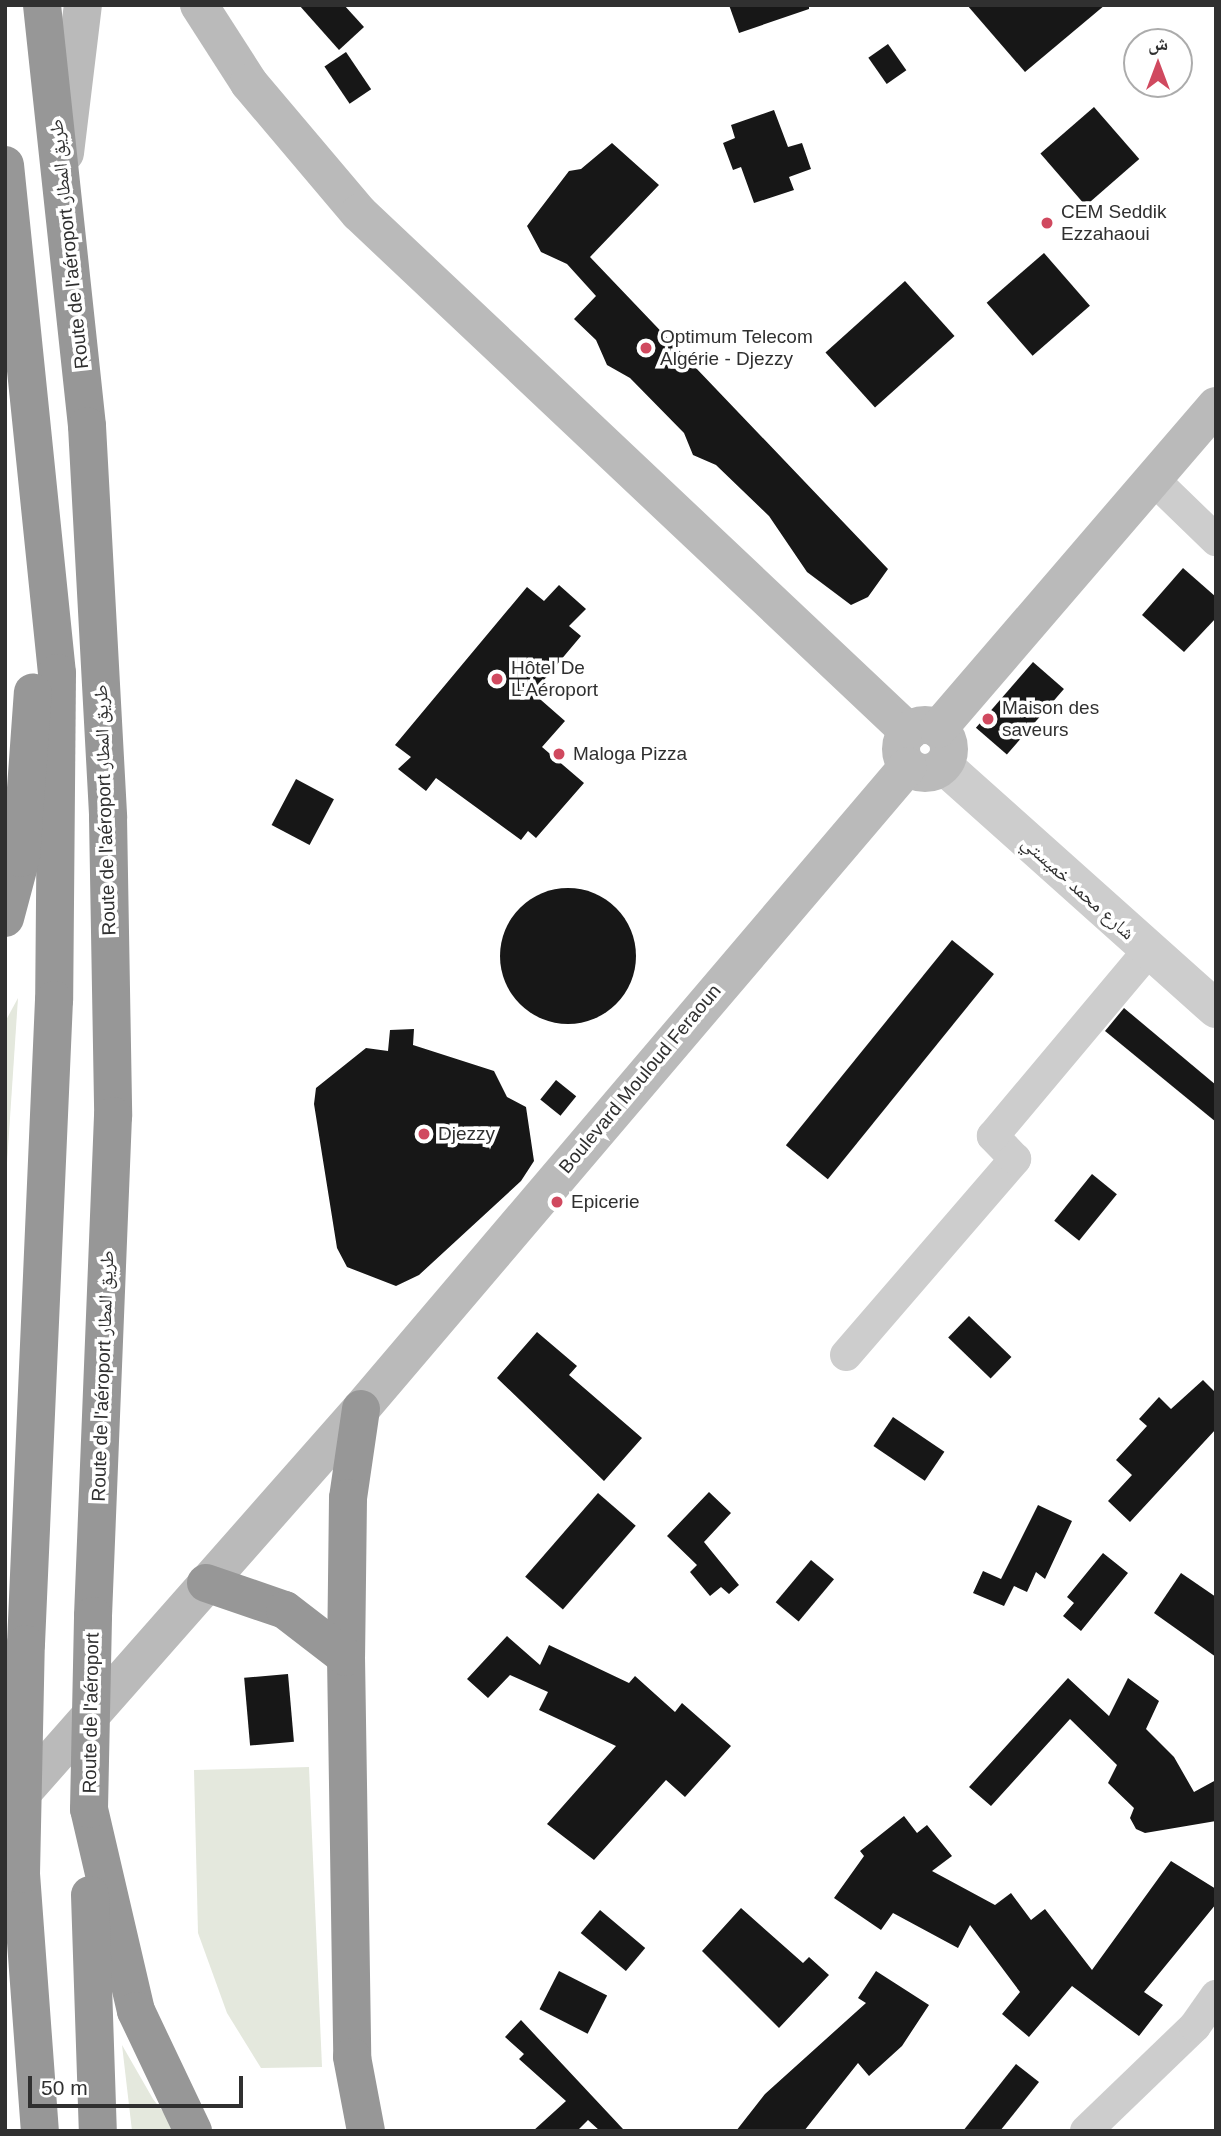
<!DOCTYPE html>
<meta charset="utf-8">
<style>
body{margin:0}
#map{position:relative;width:1221px;height:2136px;overflow:hidden;background:#fff;font-family:Arial,"Noto Naskh Arabic",sans-serif}
div>[style]{position:absolute}
.green>*{inset:0;background:#e4e8dd}
.building>*{inset:0;background:#171717;transform-origin:0 0}
.round{border-radius:50%}
.minor>*{height:32px;margin:-16px;padding:0 16px;transform-origin:16px;border-radius:16px;background:#cdcdcd}
.tertiary>*{height:38px;margin:-19px;padding:0 19px;transform-origin:19px;border-radius:19px;background:#cdcdcd}
.secondary>*{height:38px;margin:-19px;padding:0 19px;transform-origin:19px;border-radius:19px;background:#bababa}
.secondary>.ring{margin:-19px;padding:0;box-sizing:content-box;background:none;border:38px solid #bababa;border-radius:50%}
.motorway>*{height:38px;margin:-19px;padding:0 19px;transform-origin:19px;border-radius:19px;background:#979797}
.motorway-bridge>*{height:38px;margin:-19px;padding:0 19px;transform-origin:19px;border-radius:19px;background:#979797}
.dots>*{width:19px;height:19px;translate:-50% -50%;box-sizing:border-box;border:4px solid #fff;border-radius:50%}
span{translate:-50% -50%;white-space:nowrap;text-align:center;line-height:1.15;-webkit-text-stroke:7px #fff;paint-order:stroke}
.poi-label{font-size:19px;color:#303030}
.left{translate:0 -50%;text-align:left}
.street-label{font-size:19px;color:#303030}
.frame{position:absolute;inset:0;border:7px solid #303030;pointer-events:none}
.north{position:absolute;left:1123px;top:28px;width:70px;height:70px;box-sizing:border-box;background:#fff;border:2px solid #acacac;border-radius:50%;rotate:0deg;font-size:19px;font-weight:700;line-height:28px;text-align:center;color:#303030}
.north::after{content:'';display:block;margin:auto;width:24px;height:32px;background:#d0495f;clip-path:polygon(50% 0,100% 100%,50% 72%,0 100%)}
.scale{position:absolute;left:28px;top:2076px;width:215px;height:32px;box-sizing:border-box;border:4px solid #303030;border-top:0;padding-left:9px;font-size:21px;line-height:24px;white-space:nowrap;color:#303030;-webkit-text-stroke:5px #fff;paint-order:stroke}
</style>
<div id="map">
<div class="green">
<div style="clip-path:polygon(18px 998px,5px 1193px,5px 1022px)"></div>
<div style="clip-path:polygon(309px 1767px,322px 2067px,261px 2068px,227px 2013px,198px 1933px,194px 1770px)"></div>
<div style="clip-path:polygon(122px 2045px,153px 2099px,178px 2131px,132px 2131px)"></div>
</div>
<div class="building">
<div style="clip-path:polygon(299px 5px,344px 5px,364px 27px,339px 50px)"></div>
<div style="clip-path:polygon(729px 5px,809px 5px,809px 9px,739px 33px)"></div>
<div style="clip-path:polygon(967px 5px,1105px 5px,1025px 72px)"></div>
<div style="left:888px;top:44px;width:32px;height:24px;rotate:55deg"></div>
<div style="left:346px;top:52px;width:45px;height:26px;rotate:56deg"></div>
<div style="left:1094px;top:107px;width:69px;height:71px;rotate:49deg"></div>
<div style="clip-path:polygon(774px 110px,788px 147px,802px 143px,811px 169px,789px 177px,794px 190px,754px 203px,741px 167px,733px 170px,723px 143px,735px 138px,731px 125px)"></div>
<div style="clip-path:polygon(612px 143px,659px 185px,590px 257px,888px 569px,868px 597px,851px 605px,807px 572px,769px 516px,716px 465px,693px 455px,684px 433px,630px 378px,607px 365px,596px 340px,574px 319px,596px 296px,567px 264px,541px 252px,527px 226px,569px 171px,581px 169px)"></div>
<div style="left:1044px;top:253px;width:70px;height:76px;rotate:49deg"></div>
<div style="left:905px;top:281px;width:74px;height:107px;rotate:48deg"></div>
<div style="clip-path:polygon(1183px 568px,1216px 597px,1216px 618px,1184px 652px,1142px 615px)"></div>
<div style="clip-path:polygon(559px 585px,586px 609px,569px 626px,581px 636px,533px 693px,565px 721px,542px 747px,584px 783px,536px 838px,528px 831px,521px 840px,436px 778px,426px 791px,398px 769px,411px 757px,395px 745px,527px 587px,544px 601px)"></div>
<div style="left:1033px;top:662px;width:41px;height:87px;rotate:41deg"></div>
<div style="left:296px;top:779px;width:43px;height:52px;rotate:28deg"></div>
<div class="round" style="left:500px;top:888px;width:136px;height:136px"></div>
<div style="left:952px;top:940px;width:54px;height:264px;rotate:39deg"></div>
<div style="clip-path:polygon(1124px 1008px,1216px 1085px,1216px 1122px,1105px 1031px)"></div>
<div style="clip-path:polygon(414px 1029px,413px 1045px,494px 1071px,507px 1097px,526px 1107px,534px 1161px,521px 1181px,419px 1275px,396px 1286px,347px 1267px,337px 1248px,314px 1104px,316px 1088px,366px 1048px,388px 1051px,390px 1030px)"></div>
<div style="left:556px;top:1080px;width:26px;height:25px;rotate:39deg"></div>
<div style="left:1092px;top:1174px;width:32px;height:60px;rotate:39deg"></div>
<div style="left:969px;top:1316px;width:59px;height:30px;rotate:44deg"></div>
<div style="clip-path:polygon(537px 1332px,577px 1366px,569px 1375px,642px 1438px,604px 1481px,497px 1378px)"></div>
<div style="clip-path:polygon(1203px 1380px,1216px 1393px,1216px 1429px,1130px 1522px,1108px 1501px,1132px 1475px,1116px 1460px,1147px 1426px,1139px 1419px,1159px 1397px,1171px 1409px)"></div>
<div style="left:893px;top:1417px;width:62px;height:35px;rotate:34deg"></div>
<div style="clip-path:polygon(709px 1492px,731px 1513px,704px 1542px,739px 1585px,729px 1594px,721px 1587px,710px 1596px,690px 1572px,697px 1565px,667px 1536px)"></div>
<div style="left:598px;top:1493px;width:50px;height:111px;rotate:41deg"></div>
<div style="clip-path:polygon(1038px 1505px,1072px 1521px,1045px 1579px,1036px 1572px,1027px 1592px,1014px 1586px,1004px 1606px,973px 1593px,983px 1571px,1001px 1579px)"></div>
<div style="clip-path:polygon(1103px 1553px,1128px 1573px,1081px 1631px,1063px 1616px,1074px 1603px,1067px 1597px)"></div>
<div style="left:811px;top:1560px;width:30px;height:55px;rotate:40deg"></div>
<div style="clip-path:polygon(1181px 1573px,1216px 1597px,1216px 1657px,1154px 1613px)"></div>
<div style="clip-path:polygon(507px 1636px,540px 1665px,549px 1645px,629px 1683px,635px 1676px,675px 1712px,682px 1703px,731px 1746px,685px 1797px,666px 1780px,594px 1860px,547px 1824px,616px 1746px,539px 1710px,548px 1692px,510px 1675px,488px 1698px,467px 1679px)"></div>
<div style="left:288px;top:1674px;width:68px;height:44px;rotate:85deg"></div>
<div style="clip-path:polygon(1068px 1678px,1109px 1716px,1128px 1678px,1159px 1701px,1146px 1729px,1174px 1757px,1194px 1792px,1216px 1780px,1216px 1821px,1145px 1833px,1136px 1829px,1130px 1818px,1134px 1808px,1108px 1783px,1117px 1765px,1070px 1719px,991px 1806px,969px 1787px)"></div>
<div style="clip-path:polygon(904px 1816px,917px 1833px,927px 1825px,952px 1856px,932px 1871px,995px 1905px,1011px 1893px,1031px 1920px,1045px 1909px,1092px 1970px,1171px 1861px,1216px 1889px,1216px 1904px,1144px 1992px,1163px 2005px,1139px 2036px,1072px 1986px,1029px 2037px,1002px 2014px,1020px 1992px,970px 1925px,958px 1948px,893px 1913px,881px 1930px,834px 1898px,864px 1856px,860px 1851px)"></div>
<div style="clip-path:polygon(741px 1908px,803px 1963px,809px 1957px,829px 1975px,779px 2028px,702px 1951px)"></div>
<div style="left:600px;top:1910px;width:59px;height:30px;rotate:40deg"></div>
<div style="left:559px;top:1971px;width:54px;height:43px;rotate:27deg"></div>
<div style="clip-path:polygon(876px 1971px,929px 2005px,902px 2046px,869px 2076px,858px 2063px,804px 2131px,736px 2131px,765px 2094px,866px 2003px,858px 1998px)"></div>
<div style="clip-path:polygon(521px 2020px,623px 2129px,621px 2131px,600px 2131px,588px 2120px,577px 2131px,533px 2131px,566px 2101px,519px 2059px,524px 2054px,505px 2037px)"></div>
<div style="clip-path:polygon(1016px 2064px,1039px 2082px,1000px 2131px,963px 2131px)"></div>
</div>
<div class="minor">
<div style="left:1153px;top:479px;width:88px;rotate:44.1deg"></div>
<div style="left:846px;top:1355px;width:259px;rotate:-49.2deg"></div>
<div style="left:1015px;top:1159px;width:32px;rotate:-134deg"></div>
<div style="left:993px;top:1136px;width:241px;rotate:-50deg"></div>
<div style="left:1086px;top:2131px;width:151px;rotate:-43.9deg"></div>
<div style="left:1195px;top:2026px;width:37px;rotate:-55deg"></div>
</div>
<div class="tertiary">
<div style="left:943px;top:765px;width:366px;rotate:41.8deg"></div>
</div>
<div class="secondary">
<div style="left:199px;top:5px;width:93px;rotate:57.3deg"></div>
<div style="left:249px;top:83px;width:170px;rotate:49.8deg"></div>
<div style="left:359px;top:213px;width:756px;rotate:43.34deg"></div>
<div style="left:65px;top:153px;width:149px;rotate:-83.1deg"></div>
<div class="ring" style="left:901px;top:725px;width:10px;height:10px"></div>
<div style="left:938px;top:729px;width:426px;rotate:-49.3deg"></div>
<div style="left:9px;top:1808px;width:532px;rotate:-48.58deg"></div>
<div style="left:361px;top:1409px;width:844px;rotate:-49.61deg"></div>
</div>
<div class="motorway">
<div style="left:42px;top:5px;width:423px;rotate:83.9deg"></div>
<div style="left:87px;top:426px;width:392px;rotate:86.9deg"></div>
<div style="left:108px;top:817px;width:299px;rotate:89deg"></div>
<div style="left:113px;top:1116px;width:500px;rotate:92.29deg"></div>
<div style="left:5px;top:165px;width:511px;rotate:84.16deg"></div>
<div style="left:57px;top:673px;width:327px;rotate:90.5deg"></div>
<div style="left:54px;top:1000px;width:645px;rotate:92.49deg"></div>
<div style="left:5px;top:918px;width:62px;rotate:-75.1deg"></div>
<div style="left:21px;top:858px;width:166px;rotate:-85.9deg"></div>
<div style="left:361px;top:1409px;width:90px;rotate:98.3deg"></div>
<div style="left:348px;top:1498px;width:159px;rotate:90.7deg"></div>
<div style="left:346px;top:1657px;width:400px;rotate:89.1deg"></div>
<div style="left:352px;top:2057px;width:75px;rotate:79.3deg"></div>
<div style="left:206px;top:1583px;width:83px;rotate:18.9deg"></div>
<div style="left:285px;top:1610px;width:77px;rotate:37.6deg"></div>
<div style="left:89px;top:1809px;width:207px;rotate:76.9deg"></div>
<div style="left:136px;top:2011px;width:133px;rotate:64.6deg"></div>
<div style="left:21px;top:1874px;width:258px;rotate:85.8deg"></div>
<div style="left:90px;top:1895px;width:236px;rotate:88.1deg"></div>
</div>
<div class="motorway-bridge">
<div style="left:89px;top:1809px;width:193px;rotate:-88.8deg"></div>
<div style="left:21px;top:1874px;width:230px;rotate:-88.8deg"></div>
</div>
<div class="dots">
<div style="left:1047px;top:223px;background:#d0495f"></div>
<div style="left:646px;top:348px;background:#d0495f"></div>
<div style="left:497px;top:679px;background:#d0495f"></div>
<div style="left:988px;top:719px;background:#d0495f"></div>
<div style="left:559px;top:754px;background:#d0495f"></div>
<div style="left:424px;top:1134px;background:#d0495f"></div>
<div style="left:557px;top:1202px;background:#d0495f"></div>
</div>
<div class="poi-label">
<span class="left" style="left:1061px;top:223px">CEM Seddik<br>Ezzahaoui</span>
<span class="left" style="left:660px;top:348px">Optimum Telecom<br>Algérie - Djezzy</span>
<span class="left" style="left:511px;top:679px">Hôtel De<br>L'Aéroport</span>
<span class="left" style="left:1002px;top:719px">Maison des<br>saveurs</span>
<span class="left" style="left:573px;top:754px">Maloga Pizza</span>
<span class="left" style="left:438px;top:1134px">Djezzy</span>
<span class="left" style="left:571px;top:1202px">Epicerie</span>
</div>
<div class="street-label">
<span style="left:69px;top:244px;rotate:-96deg">Route de l'aéroport طريق المطار</span>
<span style="left:105px;top:810px;rotate:-92deg">Route de l'aéroport طريق المطار</span>
<span style="left:1078px;top:888px;rotate:42deg">شارع محمد خميستي</span>
<span style="left:640px;top:1079px;rotate:-50deg">Boulevard Mouloud Feraoun</span>
<span style="left:103px;top:1376px;rotate:-88deg">Route de l'aéroport طريق المطار</span>
<span style="left:91px;top:1713px;rotate:-89deg">Route de l'aéroport</span>
</div>
<div class="frame"></div>
<div class="north">ش</div>
<div class="scale">50 m</div>
</div>
